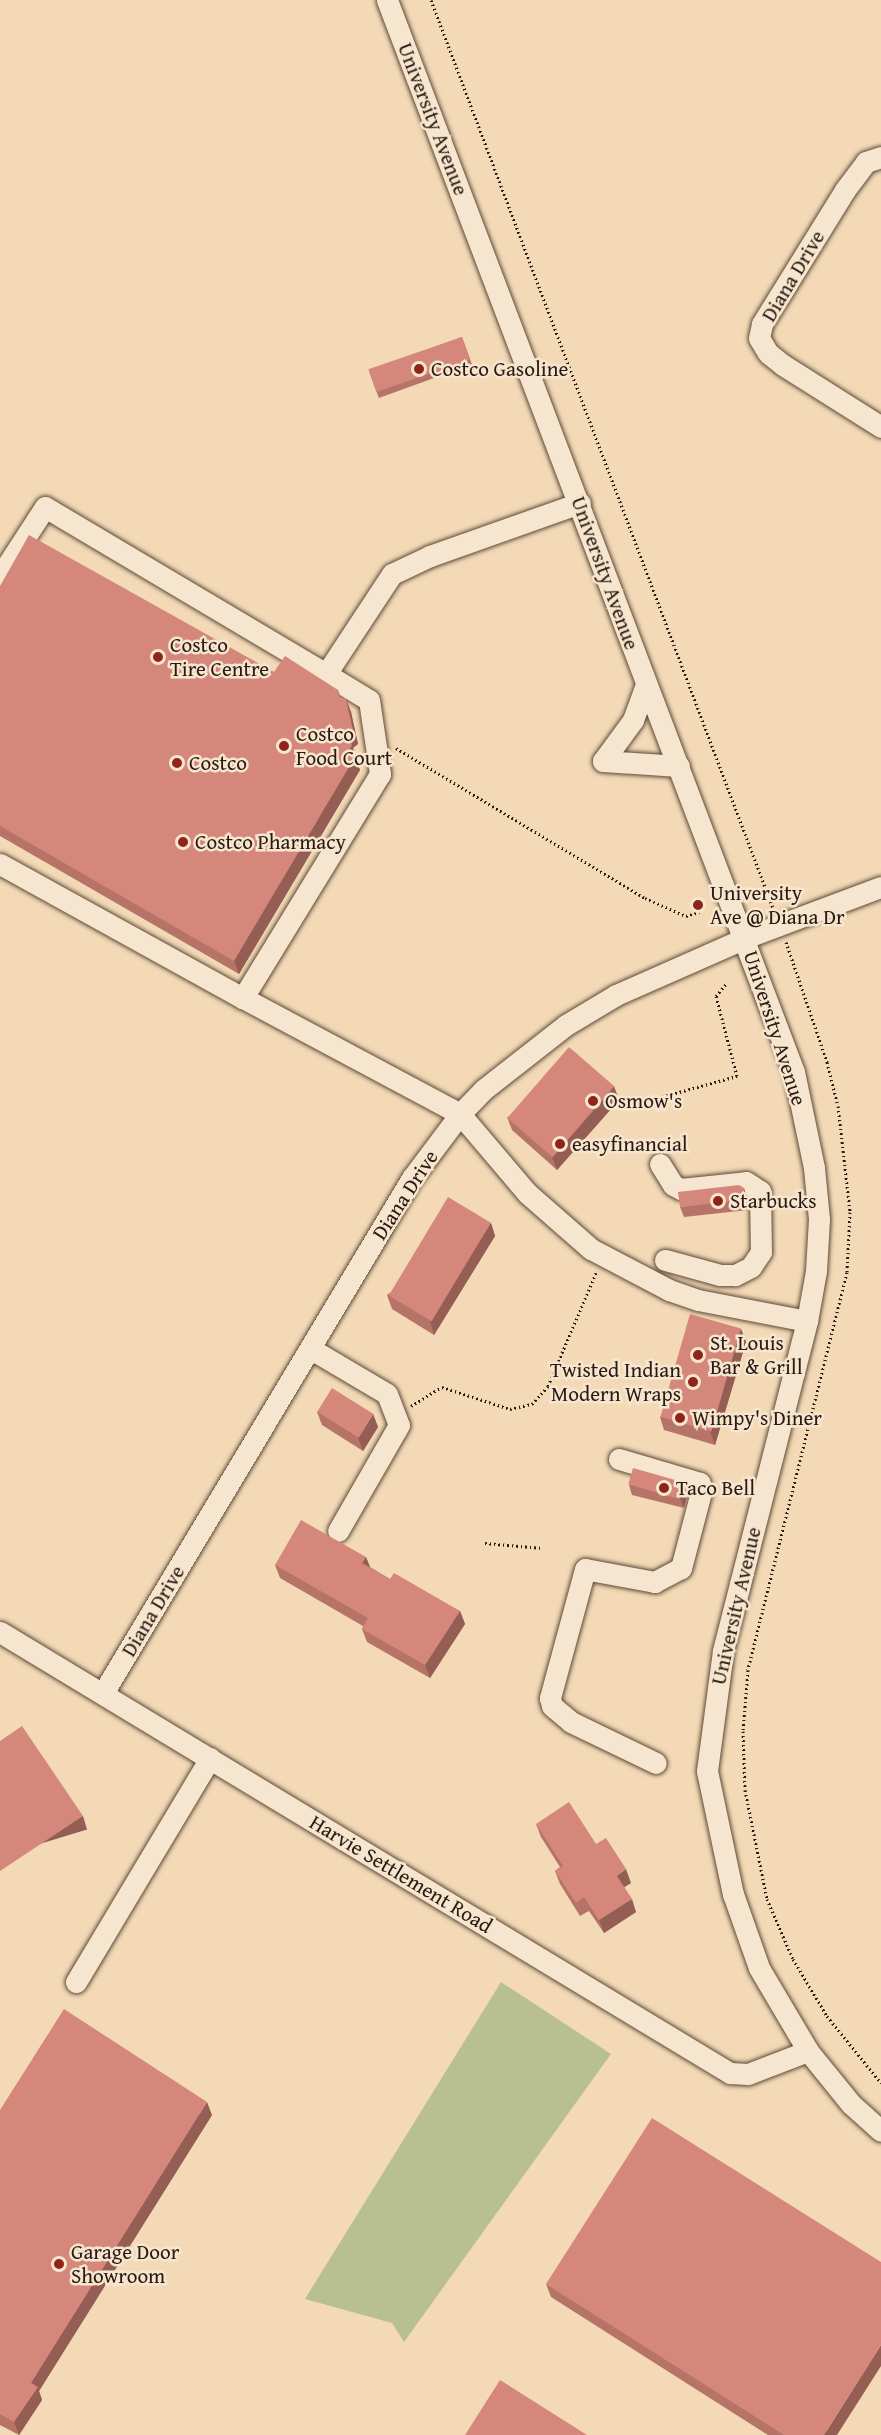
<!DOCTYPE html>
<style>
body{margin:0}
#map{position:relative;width:881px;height:2435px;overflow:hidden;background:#f3d9b5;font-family:"Gentium Book Plus",serif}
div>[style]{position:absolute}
.green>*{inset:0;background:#b8c090}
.path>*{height:3px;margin-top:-1.5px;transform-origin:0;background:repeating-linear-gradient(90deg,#2b1a11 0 1.5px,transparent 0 4.5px)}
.roads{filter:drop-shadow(0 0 2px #5d4a3a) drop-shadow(0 0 2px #5d4a3a)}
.minor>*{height:21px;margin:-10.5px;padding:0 10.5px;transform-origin:10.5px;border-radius:10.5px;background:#f7e6cf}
.wall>*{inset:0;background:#b67469;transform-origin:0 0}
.shaded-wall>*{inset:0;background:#945e55;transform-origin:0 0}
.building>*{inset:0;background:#d4877a;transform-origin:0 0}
.dots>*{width:16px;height:16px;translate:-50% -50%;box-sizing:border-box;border:3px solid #f7e6cf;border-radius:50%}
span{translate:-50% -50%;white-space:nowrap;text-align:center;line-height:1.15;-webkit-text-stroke:5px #f7e6cf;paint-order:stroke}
.street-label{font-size:21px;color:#2b1a11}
.poi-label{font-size:21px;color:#2b1a11}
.left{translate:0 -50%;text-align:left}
.right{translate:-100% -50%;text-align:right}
</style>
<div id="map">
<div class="green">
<div style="clip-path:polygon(501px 1982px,611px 2054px,404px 2342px,392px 2323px,305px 2299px)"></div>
</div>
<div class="path">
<div style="left:431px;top:0;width:970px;rotate:69.36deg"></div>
<div style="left:396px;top:748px;width:291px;rotate:31.1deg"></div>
<div style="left:645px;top:898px;width:45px;rotate:23.7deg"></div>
<div style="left:686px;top:916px;width:14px;rotate:-17deg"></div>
<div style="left:786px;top:942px;width:127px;rotate:71.1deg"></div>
<div style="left:827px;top:1062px;width:45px;rotate:76deg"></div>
<div style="left:838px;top:1106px;width:107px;rotate:83.5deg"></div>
<div style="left:850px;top:1212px;width:60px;rotate:92.9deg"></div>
<div style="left:847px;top:1272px;width:410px;rotate:104deg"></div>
<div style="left:748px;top:1670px;width:61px;rotate:94.7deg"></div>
<div style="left:743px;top:1731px;width:59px;rotate:88.1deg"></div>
<div style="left:745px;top:1790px;width:111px;rotate:78.6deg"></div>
<div style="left:767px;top:1899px;width:65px;rotate:66.6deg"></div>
<div style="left:793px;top:1959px;width:66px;rotate:59.2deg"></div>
<div style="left:827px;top:2016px;width:86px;rotate:51.1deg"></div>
<div style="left:632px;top:1105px;width:109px;rotate:-15.4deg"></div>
<div style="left:737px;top:1076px;width:83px;rotate:-104.7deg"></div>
<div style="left:716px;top:996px;width:16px;rotate:-50deg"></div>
<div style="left:411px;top:1406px;width:36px;rotate:-32deg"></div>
<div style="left:442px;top:1387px;width:71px;rotate:17.9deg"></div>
<div style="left:510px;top:1409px;width:23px;rotate:-13deg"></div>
<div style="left:532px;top:1404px;width:24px;rotate:-48deg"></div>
<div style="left:548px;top:1386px;width:123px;rotate:-67deg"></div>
<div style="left:485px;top:1543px;width:58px;rotate:4.9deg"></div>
</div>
<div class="roads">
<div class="minor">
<div style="left:387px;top:0;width:1147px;rotate:69.21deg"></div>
<div style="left:794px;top:1072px;width:98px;rotate:78.2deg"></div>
<div style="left:814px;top:1168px;width:51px;rotate:84.4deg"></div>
<div style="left:819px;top:1219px;width:52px;rotate:93.3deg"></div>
<div style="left:816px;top:1271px;width:51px;rotate:100.2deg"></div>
<div style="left:807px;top:1321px;width:341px;rotate:104.3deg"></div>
<div style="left:723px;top:1651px;width:121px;rotate:97.6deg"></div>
<div style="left:707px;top:1771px;width:126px;rotate:78.1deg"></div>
<div style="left:733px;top:1894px;width:78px;rotate:70.6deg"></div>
<div style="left:759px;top:1968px;width:96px;rotate:59.4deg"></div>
<div style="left:808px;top:2051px;width:68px;rotate:50.9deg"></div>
<div style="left:851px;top:2104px;width:40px;rotate:42deg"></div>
<div style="left:881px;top:157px;width:16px;rotate:162deg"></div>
<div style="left:866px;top:162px;width:35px;rotate:127deg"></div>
<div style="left:845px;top:190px;width:158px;rotate:121.8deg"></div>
<div style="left:762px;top:324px;width:14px;rotate:102deg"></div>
<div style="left:759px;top:338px;width:17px;rotate:59deg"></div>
<div style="left:768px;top:353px;width:19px;rotate:39deg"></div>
<div style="left:783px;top:365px;width:116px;rotate:32.3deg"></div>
<div style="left:0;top:576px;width:82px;rotate:-56.9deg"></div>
<div style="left:45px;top:507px;width:327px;rotate:30.7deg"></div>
<div style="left:326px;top:674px;width:120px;rotate:-56.6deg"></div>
<div style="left:392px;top:574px;width:42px;rotate:-25.3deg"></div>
<div style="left:430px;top:556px;width:159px;rotate:-19.5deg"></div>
<div style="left:326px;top:674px;width:50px;rotate:31.2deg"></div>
<div style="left:369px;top:700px;width:75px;rotate:81.5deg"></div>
<div style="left:380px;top:774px;width:263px;rotate:121.5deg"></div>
<div style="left:243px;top:998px;width:246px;rotate:28.1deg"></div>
<div style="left:460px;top:1114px;width:104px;rotate:49.7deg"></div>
<div style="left:527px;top:1193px;width:85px;rotate:41.2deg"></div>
<div style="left:591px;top:1249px;width:88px;rotate:27.7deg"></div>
<div style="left:669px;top:1290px;width:31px;rotate:19deg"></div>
<div style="left:698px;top:1300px;width:111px;rotate:10.9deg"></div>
<div style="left:603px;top:761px;width:51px;rotate:-53.8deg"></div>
<div style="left:633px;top:720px;width:38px;rotate:-70deg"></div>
<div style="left:603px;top:761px;width:76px;rotate:3.8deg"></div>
<div style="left:0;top:864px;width:277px;rotate:28.9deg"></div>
<div style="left:660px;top:1164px;width:25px;rotate:58deg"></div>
<div style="left:673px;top:1185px;width:9px;rotate:27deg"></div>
<div style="left:681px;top:1189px;width:65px;rotate:-6.1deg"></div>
<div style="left:746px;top:1182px;width:17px;rotate:33deg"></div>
<div style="left:760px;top:1191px;width:61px;rotate:89.1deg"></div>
<div style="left:761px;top:1252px;width:18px;rotate:124deg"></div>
<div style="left:751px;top:1267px;width:18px;rotate:153deg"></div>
<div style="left:735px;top:1275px;width:15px;rotate:180deg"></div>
<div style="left:720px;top:1275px;width:57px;rotate:-164.7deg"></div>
<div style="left:311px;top:1349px;width:88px;rotate:30.6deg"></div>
<div style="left:387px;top:1394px;width:33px;rotate:69deg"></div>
<div style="left:399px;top:1425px;width:122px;rotate:119.9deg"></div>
<div style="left:619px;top:1459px;width:84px;rotate:16.5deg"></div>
<div style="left:700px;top:1483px;width:9px;rotate:84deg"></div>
<div style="left:701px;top:1492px;width:79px;rotate:104.7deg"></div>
<div style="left:681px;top:1568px;width:30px;rotate:152deg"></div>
<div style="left:655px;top:1582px;width:71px;rotate:-169.5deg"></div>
<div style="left:585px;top:1569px;width:134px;rotate:105.2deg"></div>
<div style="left:550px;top:1698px;width:8px;rotate:76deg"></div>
<div style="left:552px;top:1706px;width:25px;rotate:40deg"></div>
<div style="left:571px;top:1722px;width:94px;rotate:25.8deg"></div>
<div style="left:0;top:1632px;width:853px;rotate:31.14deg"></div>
<div style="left:730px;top:2073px;width:18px;rotate:3deg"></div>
<div style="left:748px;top:2074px;width:64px;rotate:-21deg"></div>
<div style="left:103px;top:1693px;width:601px;rotate:-59.04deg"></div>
<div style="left:412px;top:1178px;width:80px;rotate:-53.1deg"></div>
<div style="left:460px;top:1114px;width:33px;rotate:-46deg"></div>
<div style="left:483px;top:1090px;width:105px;rotate:-38.1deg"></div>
<div style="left:566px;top:1025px;width:58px;rotate:-31deg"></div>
<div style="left:616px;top:995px;width:141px;rotate:-23.8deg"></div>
<div style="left:745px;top:938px;width:145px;rotate:-20.6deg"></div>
<div style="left:76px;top:1982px;width:261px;rotate:-59.1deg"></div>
</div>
</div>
<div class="wall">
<div style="left:462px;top:337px;width:29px;height:99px;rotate:70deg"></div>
<div style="clip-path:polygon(0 586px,274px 672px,338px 690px,341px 698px,346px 699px,351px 712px,358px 744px,353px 748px,357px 758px,356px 760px,360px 770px,239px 974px,0 836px)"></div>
<div style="clip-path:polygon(619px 1100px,557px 1170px,512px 1130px,507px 1117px)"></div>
<div style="clip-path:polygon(747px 1198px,748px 1210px,684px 1217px,680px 1207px)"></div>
<div style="clip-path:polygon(491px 1223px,495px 1236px,434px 1335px,392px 1309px,387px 1295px)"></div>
<div style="clip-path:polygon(741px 1329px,746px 1342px,715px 1445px,664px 1430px,660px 1417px)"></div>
<div style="clip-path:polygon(317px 1412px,373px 1414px,378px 1427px,363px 1451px,322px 1425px)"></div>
<div style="clip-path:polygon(684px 1483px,688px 1493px,684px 1508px,632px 1495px,629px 1485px)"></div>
<div style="clip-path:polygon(366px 1557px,370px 1567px,390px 1579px,460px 1611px,465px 1624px,430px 1678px,367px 1642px,362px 1629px,363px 1626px,280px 1578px,275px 1565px)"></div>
<div style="clip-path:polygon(536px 1824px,596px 1844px,631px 1883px,624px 1887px,636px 1912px,604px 1933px,589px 1911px,580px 1916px,560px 1884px,555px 1871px,560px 1867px,541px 1837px)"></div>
<div style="clip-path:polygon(0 2110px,212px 2115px,39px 2391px,42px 2400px,19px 2435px,0 2425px)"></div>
<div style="clip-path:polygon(546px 2284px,837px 2435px,768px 2435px,551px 2297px)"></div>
</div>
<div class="shaded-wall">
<div style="clip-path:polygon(346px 699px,351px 712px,358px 744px,353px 748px,357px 758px,356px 760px,360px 770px,239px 974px,234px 961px,347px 754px,349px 735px)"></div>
<div style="clip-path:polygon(614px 1086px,619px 1100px,557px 1170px,552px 1157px)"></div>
<div style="clip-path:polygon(744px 1188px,747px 1198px,748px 1210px,744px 1200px)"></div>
<div style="clip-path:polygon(491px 1223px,495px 1236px,434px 1335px,430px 1321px)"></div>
<div style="clip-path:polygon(741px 1329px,746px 1342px,715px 1445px,710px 1431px)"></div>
<div style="clip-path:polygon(373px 1414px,378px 1427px,363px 1451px,358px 1438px)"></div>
<div style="clip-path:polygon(684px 1483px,688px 1493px,684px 1508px,680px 1498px)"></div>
<div style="clip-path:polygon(366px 1557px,371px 1570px,362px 1563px)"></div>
<div style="clip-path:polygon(460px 1611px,465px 1624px,430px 1678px,425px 1665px)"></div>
<div style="left:83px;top:1816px;width:14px;height:100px;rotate:73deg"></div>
<div style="clip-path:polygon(626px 1869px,631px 1883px,621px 1889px,617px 1876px)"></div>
<div style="clip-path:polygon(632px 1899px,636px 1912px,604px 1933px,599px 1920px)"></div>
<div style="clip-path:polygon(207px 2102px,212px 2115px,39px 2391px,42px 2400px,19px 2435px,14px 2422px,31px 2383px)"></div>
<div style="clip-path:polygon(881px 2345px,881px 2366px,837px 2435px,824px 2435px)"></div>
</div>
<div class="building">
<div style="left:462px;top:337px;width:24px;height:99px;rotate:71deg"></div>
<div style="clip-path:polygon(29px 535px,274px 672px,285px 656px,338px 690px,339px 697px,346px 699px,353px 730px,349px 735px,352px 745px,347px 754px,355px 757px,234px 961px,0 826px,0 586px)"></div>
<div style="left:569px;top:1047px;width:60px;height:94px;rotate:41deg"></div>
<div style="clip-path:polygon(739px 1185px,744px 1188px,744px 1200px,680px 1207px,678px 1192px)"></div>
<div style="left:448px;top:1197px;width:50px;height:115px;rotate:31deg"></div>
<div style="left:690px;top:1314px;width:53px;height:107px;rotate:16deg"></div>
<div style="left:332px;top:1388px;width:49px;height:28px;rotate:32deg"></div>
<div style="left:633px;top:1468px;width:53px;height:17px;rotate:16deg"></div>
<div style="clip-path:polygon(301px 1520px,366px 1557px,362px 1563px,390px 1579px,394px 1573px,460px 1611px,425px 1665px,362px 1629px,368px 1618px,275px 1565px)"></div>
<div style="clip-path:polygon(22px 1726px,83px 1816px,0 1871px,0 1741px)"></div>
<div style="clip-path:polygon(569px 1802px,596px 1844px,606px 1838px,626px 1869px,617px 1876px,632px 1899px,599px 1920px,584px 1897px,576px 1903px,555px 1871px,563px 1866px,536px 1824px)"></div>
<div style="clip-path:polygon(64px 2009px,207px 2102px,31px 2383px,38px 2387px,14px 2422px,0 2414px,0 2110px)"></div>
<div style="clip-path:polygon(652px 2118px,881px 2262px,881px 2345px,824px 2435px,784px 2435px,546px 2284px)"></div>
<div style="clip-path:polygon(500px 2380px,587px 2435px,465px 2435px)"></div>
</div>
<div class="dots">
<div style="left:419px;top:369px;background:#8f2418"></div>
<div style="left:158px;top:657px;background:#8f2418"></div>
<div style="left:284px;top:746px;background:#8f2418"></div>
<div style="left:177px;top:763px;background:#8f2418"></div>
<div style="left:183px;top:842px;background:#8f2418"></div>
<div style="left:698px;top:905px;background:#8f2418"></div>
<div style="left:593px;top:1101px;background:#8f2418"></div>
<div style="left:560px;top:1144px;background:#8f2418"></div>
<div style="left:718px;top:1201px;background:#8f2418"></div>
<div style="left:698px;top:1355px;background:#8f2418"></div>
<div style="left:693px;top:1382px;background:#8f2418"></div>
<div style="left:680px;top:1418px;background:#8f2418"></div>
<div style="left:664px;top:1488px;background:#8f2418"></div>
<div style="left:59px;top:2264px;background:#8f2418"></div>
</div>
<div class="street-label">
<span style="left:433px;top:119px;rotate:69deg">University Avenue</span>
<span style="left:793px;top:276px;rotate:-59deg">Diana Drive</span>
<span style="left:605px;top:573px;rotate:70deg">University Avenue</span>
<span style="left:775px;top:1028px;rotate:72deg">University Avenue</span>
<span style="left:405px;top:1195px;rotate:-57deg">Diana Drive</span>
<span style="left:736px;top:1606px;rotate:-77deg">University Avenue</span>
<span style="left:153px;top:1611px;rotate:-59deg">Diana Drive</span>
<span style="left:401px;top:1874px;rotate:31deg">Harvie Settlement Road</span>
</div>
<div class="poi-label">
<span class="left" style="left:431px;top:369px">Costco Gasoline</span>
<span class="left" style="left:170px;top:657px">Costco<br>Tire Centre</span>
<span class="left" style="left:296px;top:746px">Costco<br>Food Court</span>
<span class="left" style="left:189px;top:763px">Costco</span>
<span class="left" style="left:195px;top:842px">Costco Pharmacy</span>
<span class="left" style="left:710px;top:905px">University<br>Ave @ Diana Dr</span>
<span class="left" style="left:605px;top:1101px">Osmow's</span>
<span class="left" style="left:572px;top:1144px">easyfinancial</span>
<span class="left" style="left:730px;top:1201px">Starbucks</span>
<span class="left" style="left:710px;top:1355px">St. Louis<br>Bar &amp; Grill</span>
<span class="right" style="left:681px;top:1382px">Twisted Indian<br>Modern Wraps</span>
<span class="left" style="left:692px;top:1418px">Wimpy's Diner</span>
<span class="left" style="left:676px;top:1488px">Taco Bell</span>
<span class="left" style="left:71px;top:2264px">Garage Door<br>Showroom</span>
</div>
</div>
